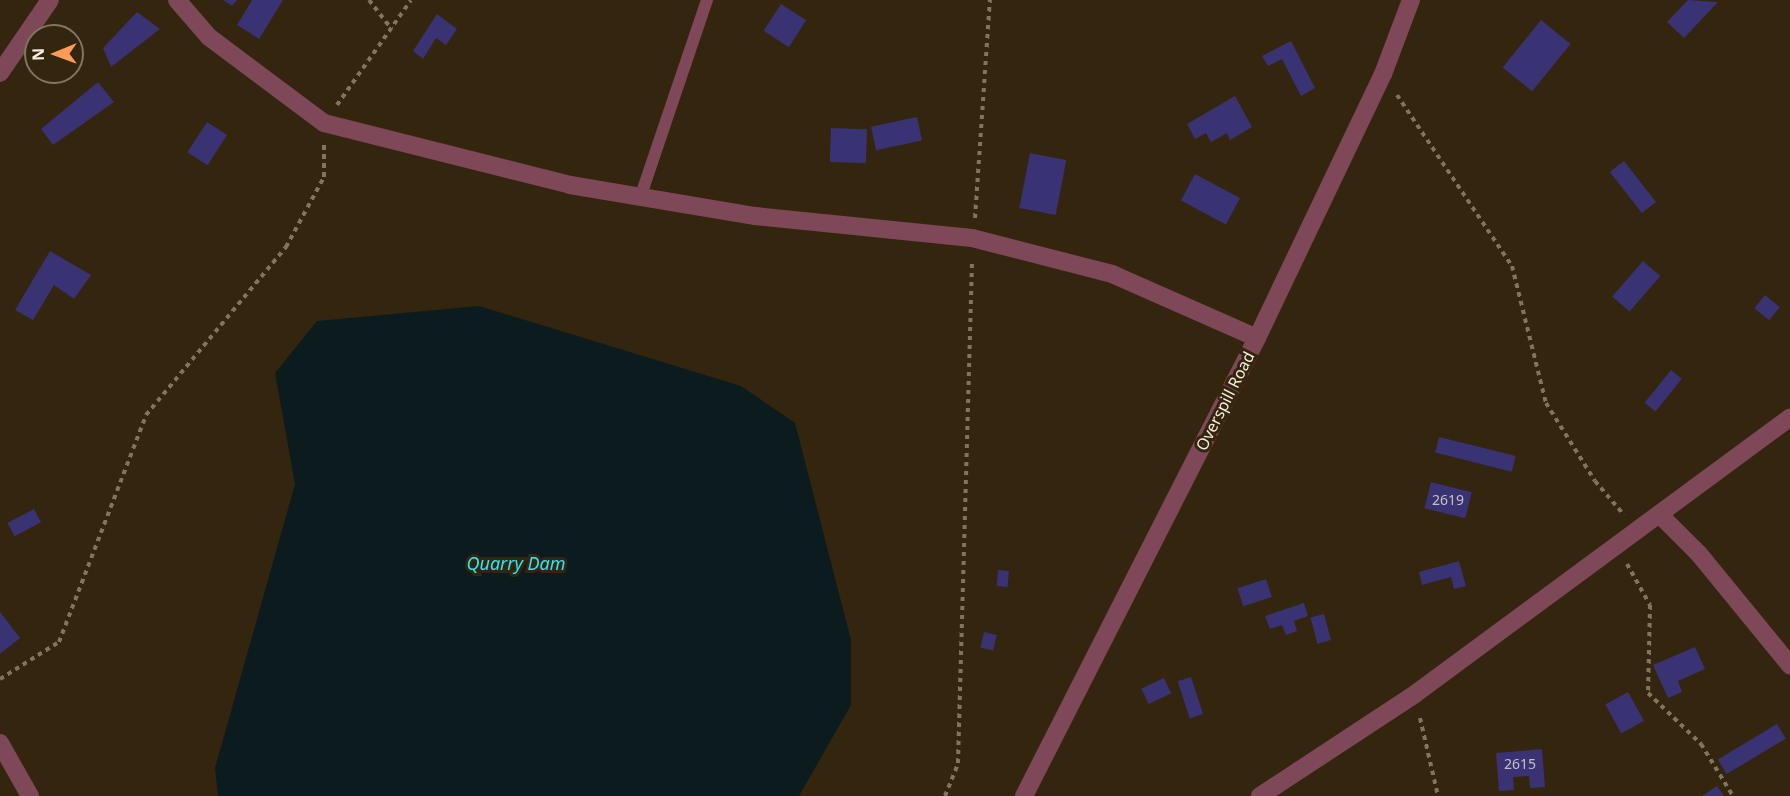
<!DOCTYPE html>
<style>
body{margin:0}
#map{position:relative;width:1790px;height:796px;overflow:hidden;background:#34250e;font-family:"Noto Sans",sans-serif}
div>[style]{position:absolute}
.water>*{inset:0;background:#0c1c1e}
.building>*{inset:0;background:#393273;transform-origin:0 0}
.path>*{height:4px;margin-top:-2px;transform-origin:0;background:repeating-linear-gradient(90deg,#817460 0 4.5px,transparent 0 9px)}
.service>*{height:12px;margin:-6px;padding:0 6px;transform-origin:6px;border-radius:6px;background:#7e4858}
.minor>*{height:18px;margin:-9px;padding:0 9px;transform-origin:9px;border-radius:9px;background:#7e4858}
.tertiary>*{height:18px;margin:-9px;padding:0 9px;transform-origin:9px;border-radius:9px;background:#7e4858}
span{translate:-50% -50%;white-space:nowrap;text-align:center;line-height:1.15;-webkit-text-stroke:6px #34250e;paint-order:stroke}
.number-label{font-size:14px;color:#c8bfc5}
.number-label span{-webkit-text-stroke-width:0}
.street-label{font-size:16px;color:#f8eee0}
.water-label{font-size:18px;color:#2ce6fa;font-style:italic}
.north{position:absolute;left:24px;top:24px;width:60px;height:60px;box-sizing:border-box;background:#34250e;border:2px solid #827562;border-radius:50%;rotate:269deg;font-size:16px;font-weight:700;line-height:24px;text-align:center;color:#f8eee0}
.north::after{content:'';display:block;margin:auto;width:21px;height:27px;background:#fd9d55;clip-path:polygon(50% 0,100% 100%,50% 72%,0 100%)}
</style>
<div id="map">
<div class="water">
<div style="clip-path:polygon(479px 306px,741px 386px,795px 423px,851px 640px,851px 705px,799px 796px,218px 796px,215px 768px,295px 484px,275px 373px,317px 321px)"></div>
</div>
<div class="building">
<div style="clip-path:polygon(223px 0,237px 0,232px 6px)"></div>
<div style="clip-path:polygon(252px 0,283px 0,259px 39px,237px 25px)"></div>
<div style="clip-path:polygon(1688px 0,1718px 2px,1684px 38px,1667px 22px)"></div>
<div style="left:781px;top:4px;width:30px;height:32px;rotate:33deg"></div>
<div style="clip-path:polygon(137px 12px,160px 29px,111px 67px,103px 48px)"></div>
<div style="clip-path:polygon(437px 14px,457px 29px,446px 45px,436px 38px,423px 59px,413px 51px)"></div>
<div style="left:1541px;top:20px;width:38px;height:61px;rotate:39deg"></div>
<div style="clip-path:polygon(1291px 41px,1315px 88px,1301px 96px,1282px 59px,1268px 66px,1262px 56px)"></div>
<div style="clip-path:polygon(98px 82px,114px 102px,53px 145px,41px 129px)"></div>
<div style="clip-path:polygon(1235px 96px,1252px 127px,1230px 140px,1227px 133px,1211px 142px,1206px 133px,1195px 139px,1187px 124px)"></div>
<div style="left:917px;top:117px;width:24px;height:47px;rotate:78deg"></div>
<div style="left:207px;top:122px;width:24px;height:36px;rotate:33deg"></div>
<div style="left:831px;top:128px;width:36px;height:34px;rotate:2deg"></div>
<div style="left:1030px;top:153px;width:37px;height:56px;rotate:11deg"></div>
<div style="left:1624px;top:161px;width:52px;height:18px;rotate:52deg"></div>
<div style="left:1195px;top:174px;width:51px;height:30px;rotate:28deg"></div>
<div style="clip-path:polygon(50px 251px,91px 275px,74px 299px,54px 285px,33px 320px,15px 310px)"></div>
<div style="left:1643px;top:261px;width:23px;height:47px;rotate:41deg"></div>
<div style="left:1765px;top:295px;width:19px;height:17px;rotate:39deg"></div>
<div style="left:1671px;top:370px;width:14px;height:42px;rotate:39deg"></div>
<div style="left:1439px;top:437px;width:79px;height:16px;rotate:14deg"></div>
<div style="left:1431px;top:482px;width:42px;height:27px;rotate:14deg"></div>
<div style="left:34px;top:509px;width:15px;height:30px;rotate:62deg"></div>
<div style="clip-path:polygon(1459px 561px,1466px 586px,1454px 589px,1451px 577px,1422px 585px,1419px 572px)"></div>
<div style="left:998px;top:570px;width:11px;height:16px;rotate:5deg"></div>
<div style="left:1266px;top:579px;width:19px;height:30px;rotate:72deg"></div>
<div style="clip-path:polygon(1304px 603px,1308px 616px,1294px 621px,1297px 631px,1286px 635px,1282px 625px,1270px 629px,1265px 616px)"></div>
<div style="clip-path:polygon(0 612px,20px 638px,0 654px)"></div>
<div style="left:1324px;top:614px;width:27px;height:14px;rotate:75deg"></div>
<div style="left:984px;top:632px;width:13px;height:16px;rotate:13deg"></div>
<div style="clip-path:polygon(1695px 647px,1705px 669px,1678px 681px,1682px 692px,1668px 698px,1653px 665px)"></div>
<div style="left:1191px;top:677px;width:39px;height:14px;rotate:72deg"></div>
<div style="left:1164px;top:678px;width:17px;height:25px;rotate:65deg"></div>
<div style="left:1628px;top:692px;width:33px;height:26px;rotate:61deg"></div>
<div style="left:1777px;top:724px;width:17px;height:69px;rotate:59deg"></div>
<div style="clip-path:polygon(1542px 749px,1545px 787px,1530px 788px,1529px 776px,1513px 777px,1514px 790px,1499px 791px,1496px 753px)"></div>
<div style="clip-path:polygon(1717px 786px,1724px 796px,1702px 796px)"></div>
</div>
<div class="path">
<div style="left:369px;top:0;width:37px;rotate:52deg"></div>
<div style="left:1397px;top:95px;width:206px;rotate:56.1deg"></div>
<div style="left:1512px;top:266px;width:141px;rotate:76.1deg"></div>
<div style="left:1546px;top:403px;width:92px;rotate:57.9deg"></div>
<div style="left:1595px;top:481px;width:45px;rotate:49.5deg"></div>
<div style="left:337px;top:105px;width:128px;rotate:-54.8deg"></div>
<div style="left:975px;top:218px;width:219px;rotate:-86.1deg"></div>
<div style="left:1627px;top:564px;width:47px;rotate:60.7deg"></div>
<div style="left:1650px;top:605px;width:88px;rotate:91.3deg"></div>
<div style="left:1648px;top:693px;width:74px;rotate:43.9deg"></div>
<div style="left:1701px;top:744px;width:61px;rotate:58.4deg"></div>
<div style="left:0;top:679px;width:70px;rotate:-32.1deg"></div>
<div style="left:59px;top:642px;width:243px;rotate:-69deg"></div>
<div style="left:146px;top:415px;width:219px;rotate:-50.2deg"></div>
<div style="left:286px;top:247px;width:80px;rotate:-61.5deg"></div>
<div style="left:324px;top:177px;width:33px;rotate:-90deg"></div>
<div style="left:1420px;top:718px;width:80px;rotate:77deg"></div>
<div style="left:945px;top:796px;width:35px;rotate:-68deg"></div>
<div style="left:958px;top:763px;width:502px;rotate:-88.4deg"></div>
</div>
<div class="service">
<div style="left:641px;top:195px;width:206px;rotate:-71.3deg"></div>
</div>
<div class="minor">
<div style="left:177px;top:0;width:49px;rotate:49.1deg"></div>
<div style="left:209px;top:37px;width:144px;rotate:36.8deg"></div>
<div style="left:324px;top:123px;width:254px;rotate:14.1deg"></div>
<div style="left:570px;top:185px;width:188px;rotate:9.5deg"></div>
<div style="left:755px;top:216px;width:218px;rotate:5.8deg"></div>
<div style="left:972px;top:238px;width:145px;rotate:14.4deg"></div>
<div style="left:1112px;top:274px;width:158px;rotate:23.8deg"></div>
<div style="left:0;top:73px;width:88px;rotate:-55.6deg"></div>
<div style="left:1661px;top:516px;width:54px;rotate:45deg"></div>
<div style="left:1699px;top:554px;width:144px;rotate:50.7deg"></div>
<div style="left:0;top:743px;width:61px;rotate:60.5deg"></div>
</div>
<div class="tertiary">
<div style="left:1024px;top:796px;width:514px;rotate:-63.04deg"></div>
<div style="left:1257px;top:338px;width:293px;rotate:-64.5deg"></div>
<div style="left:1383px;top:74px;width:79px;rotate:-69.3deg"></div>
<div style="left:1260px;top:796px;width:186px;rotate:-33.3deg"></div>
<div style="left:1415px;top:694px;width:466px;rotate:-36.4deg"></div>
</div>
<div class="number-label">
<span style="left:1448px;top:500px">2619</span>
<span style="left:1520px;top:764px">2615</span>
</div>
<div class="street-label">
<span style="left:1225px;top:401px;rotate:-63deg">Overspill Road</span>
</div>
<div class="water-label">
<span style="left:516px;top:563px">Quarry Dam</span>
</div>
<div class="north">N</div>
</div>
